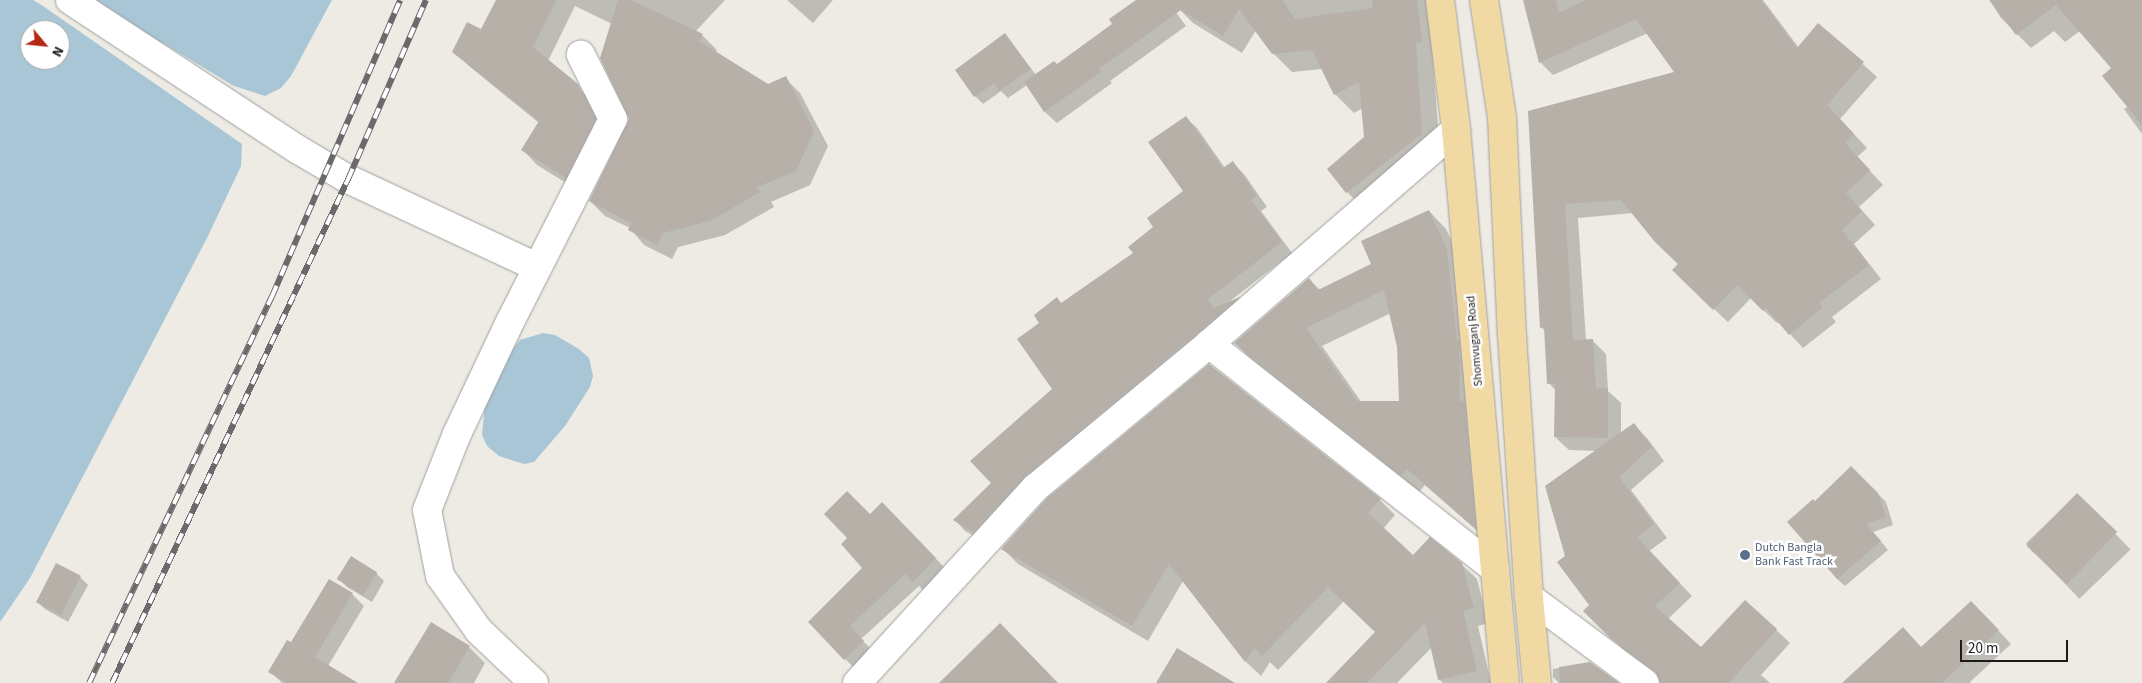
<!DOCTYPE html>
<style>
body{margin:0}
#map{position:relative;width:2142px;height:683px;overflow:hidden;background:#edebe3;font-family:"Source Sans 3",sans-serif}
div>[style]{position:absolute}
.water>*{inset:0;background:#a8c6d6}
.shadow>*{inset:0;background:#0003;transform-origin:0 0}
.building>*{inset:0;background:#b6b0a9;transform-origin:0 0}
.roads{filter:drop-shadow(0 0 1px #a0a0a0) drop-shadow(0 0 1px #a0a0a0)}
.minor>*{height:28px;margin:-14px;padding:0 14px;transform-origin:14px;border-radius:14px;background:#fff}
.major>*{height:28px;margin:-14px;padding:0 14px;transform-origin:14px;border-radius:14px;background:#f1d9a4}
.rail>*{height:5.5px;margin-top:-2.75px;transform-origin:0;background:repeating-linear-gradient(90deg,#fff 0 11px,#6a6a6a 0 22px);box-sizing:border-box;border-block:1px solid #6a6a6a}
.dots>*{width:14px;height:14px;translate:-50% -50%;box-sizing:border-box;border:2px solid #fff;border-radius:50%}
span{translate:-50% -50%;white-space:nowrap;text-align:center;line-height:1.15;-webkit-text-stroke:5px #fff;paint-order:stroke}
.street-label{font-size:12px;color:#1c1c1c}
.service-label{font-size:12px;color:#4e5e75}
.left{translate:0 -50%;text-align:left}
.north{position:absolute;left:20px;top:20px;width:50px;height:50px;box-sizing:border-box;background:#fff;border:1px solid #a4a4a4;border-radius:50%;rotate:118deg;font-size:14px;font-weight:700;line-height:20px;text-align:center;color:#1c1c1c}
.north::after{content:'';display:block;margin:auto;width:18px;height:22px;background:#b42815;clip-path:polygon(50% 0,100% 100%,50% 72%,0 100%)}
.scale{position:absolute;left:1960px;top:640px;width:108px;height:22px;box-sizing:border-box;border:2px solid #1c1c1c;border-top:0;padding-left:6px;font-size:15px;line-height:18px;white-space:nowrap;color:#1c1c1c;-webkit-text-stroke:4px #fff;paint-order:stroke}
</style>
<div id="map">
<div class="water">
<div style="clip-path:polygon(evenodd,0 0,33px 0,40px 4px,242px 144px,241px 166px,208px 236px,30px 578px,0 622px,0 0,30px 30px,60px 30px,60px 60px,30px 60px,30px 30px)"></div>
<div style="clip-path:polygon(91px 0,332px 0,291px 76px,281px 88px,265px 96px,234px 86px)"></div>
<div style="clip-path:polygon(543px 333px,555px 335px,579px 349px,589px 358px,593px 376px,590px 387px,565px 426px,534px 462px,524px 464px,499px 456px,487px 446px,482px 435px,485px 403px,512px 350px,520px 340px)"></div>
</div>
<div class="shadow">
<div style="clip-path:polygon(497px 0,725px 0,695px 32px,702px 35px,717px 50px,715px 53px,767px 86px,785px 78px,800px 93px,828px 146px,810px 185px,771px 202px,774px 207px,725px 235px,678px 247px,672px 259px,644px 245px,630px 228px,605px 216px,590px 201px,630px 119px,612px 24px,575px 6px,548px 61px,593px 101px,610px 134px,581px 192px,537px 165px,523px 150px,539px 123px,469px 66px,454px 52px,482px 31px)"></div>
<div style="clip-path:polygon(787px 0,833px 0,813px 23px)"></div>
<div style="clip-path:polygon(1138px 0,1167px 0,1186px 26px,1110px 81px,1112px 83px,1057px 123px,1045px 112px,1027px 85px,1008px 98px,1001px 91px,983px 104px,975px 96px,1005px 34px,1036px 75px,1057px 65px,1114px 25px)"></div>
<div style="clip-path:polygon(1192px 0,1433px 0,1440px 60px,1433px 61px,1440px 152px,1365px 210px,1347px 192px,1366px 138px,1363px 108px,1354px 113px,1335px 94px,1322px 69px,1292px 72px,1273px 53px,1256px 30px,1242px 53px,1193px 23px,1176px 6px)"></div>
<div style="clip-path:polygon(1524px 0,1763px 0,1799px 48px,1819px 25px,1877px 77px,1840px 119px,1867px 148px,1857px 157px,1883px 185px,1859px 207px,1875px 225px,1854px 244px,1881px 279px,1832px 317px,1836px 322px,1803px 348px,1779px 322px,1777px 323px,1751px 298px,1728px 322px,1687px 284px,1679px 264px,1633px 213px,1578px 218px,1586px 341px,1593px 341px,1606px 354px,1608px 391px,1621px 403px,1621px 434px,1634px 425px,1647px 438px,1664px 461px,1631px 490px,1667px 538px,1649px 551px,1692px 596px,1668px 619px,1701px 648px,1745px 601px,1790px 643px,1761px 675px,1770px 683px,1661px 683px,1661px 677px,1625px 651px,1585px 611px,1591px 605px,1567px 556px,1597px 451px,1569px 450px,1555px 437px,1556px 391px,1549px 383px,1545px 331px,1541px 327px,1529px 112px,1676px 73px,1648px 33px,1553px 75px,1540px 62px)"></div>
<div style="clip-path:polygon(1989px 0,2142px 0,2142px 134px,2124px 109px,2128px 106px,2112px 68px,2080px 31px,2065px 42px,2054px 31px,2031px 48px,2001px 18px)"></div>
<div style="clip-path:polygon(1186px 118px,1197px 128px,1225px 168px,1233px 163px,1244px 174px,1267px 207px,1261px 211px,1292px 253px,1230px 301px,1239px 298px,1249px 308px,985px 542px,965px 531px,955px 520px,993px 483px,1054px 389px,1041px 324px,1062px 304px,1135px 253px,1185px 192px)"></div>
<div style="clip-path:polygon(evenodd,1429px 211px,1446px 229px,1464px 268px,1492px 544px,1425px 485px,1419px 492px,1253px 361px,1235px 343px,1309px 279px,1320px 290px,1373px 264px,1429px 211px,1391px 313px,1399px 346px,1401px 403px,1362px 403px,1322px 346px,1391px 313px)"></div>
<div style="clip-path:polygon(1851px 467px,1886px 502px,1893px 525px,1873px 532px,1888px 550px,1845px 586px,1837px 579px,1815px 503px)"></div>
<div style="left:2077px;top:494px;width:77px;height:71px;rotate:46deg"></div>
<div style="clip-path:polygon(1380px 500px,1395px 515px,1383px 529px,1413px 557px,1461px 564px,1477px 579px,1488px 623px,1478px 626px,1491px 683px,1443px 683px,1439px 679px,1432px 647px,1397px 683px,1349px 683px,1376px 632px,1344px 601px,1278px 670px,1270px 662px,1261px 676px,1246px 662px,1183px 581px,1148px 641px,1018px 564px,1003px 549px)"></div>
<div style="clip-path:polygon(882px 504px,948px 571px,926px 593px,919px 586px,861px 639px,876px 654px,857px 671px,809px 622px,864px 568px,870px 516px)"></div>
<div style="clip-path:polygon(376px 573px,384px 581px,372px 602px,347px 587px,339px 579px)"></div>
<div style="clip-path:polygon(80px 577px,88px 585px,68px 622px,45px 609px,37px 602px)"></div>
<div style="clip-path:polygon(352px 594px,364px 606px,328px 666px,339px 683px,282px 683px,270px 671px,291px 644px)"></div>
<div style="clip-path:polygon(1984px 615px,2011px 644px,1970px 682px,1971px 683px,1844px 683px,1922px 648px)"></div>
<div style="clip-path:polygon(431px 624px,469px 647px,485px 663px,474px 683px,394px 683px)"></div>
<div style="clip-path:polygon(1590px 663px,1618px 683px,1559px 683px,1553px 677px,1553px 669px)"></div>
</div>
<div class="building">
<div style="clip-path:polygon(496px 0,556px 0,533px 47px,578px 84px,596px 119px,566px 178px,521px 150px,539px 121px,452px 52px,467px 22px,481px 29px)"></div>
<div style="clip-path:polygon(618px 0,631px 0,703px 34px,699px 41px,768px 84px,786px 76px,814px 131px,796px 171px,757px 187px,760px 192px,710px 221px,663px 233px,657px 245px,628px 230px,631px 223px,589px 201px,629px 119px,600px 58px)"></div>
<div style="clip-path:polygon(1136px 0,1282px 0,1295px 19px,1373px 8px,1372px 0,1417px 0,1422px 42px,1416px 43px,1422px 134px,1346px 193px,1327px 169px,1364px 137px,1359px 82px,1334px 95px,1312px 50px,1272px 54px,1239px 9px,1223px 36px,1181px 10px,1099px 69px,1101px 72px,1044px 112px,1024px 82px,1054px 61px,1057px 64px,1112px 24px,1109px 19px)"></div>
<div style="clip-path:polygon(1523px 0,1556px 0,1559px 13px,1586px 0,1761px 0,1797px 48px,1818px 23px,1864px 62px,1827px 105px,1854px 134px,1845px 143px,1870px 170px,1846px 193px,1862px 211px,1842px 230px,1869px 265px,1819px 303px,1823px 307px,1789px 335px,1766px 308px,1763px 311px,1737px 285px,1713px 310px,1672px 270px,1678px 264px,1655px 242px,1621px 200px,1565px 204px,1573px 340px,1593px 339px,1596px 389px,1608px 388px,1608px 438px,1554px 437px,1555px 383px,1547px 384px,1544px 327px,1540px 328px,1528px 111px,1674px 72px,1636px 19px,1539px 63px)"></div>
<div style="clip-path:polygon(1990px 0,2142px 0,2142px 125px,2102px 76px,2111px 68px,2056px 5px,2016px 35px)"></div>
<div style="clip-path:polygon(1005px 33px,1031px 69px,999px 91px,994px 83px,974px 97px,955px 70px)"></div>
<div style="clip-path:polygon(1186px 116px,1223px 168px,1233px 161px,1257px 196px,1251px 200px,1282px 242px,1208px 299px,1214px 308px,1240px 297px,1025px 476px,973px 532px,953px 520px,991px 483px,970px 461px,1052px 389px,1017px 339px,1039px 323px,1034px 315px,1057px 297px,1061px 303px,1133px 253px,1128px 247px,1153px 227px,1147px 218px,1183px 191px,1148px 142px)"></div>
<div style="clip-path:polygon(evenodd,1429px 210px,1447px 249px,1457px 341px,1459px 341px,1460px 401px,1464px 401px,1476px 529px,1407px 469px,1401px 475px,1234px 343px,1309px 278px,1318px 290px,1371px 264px,1361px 241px,1429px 210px,1384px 290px,1397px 347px,1399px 401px,1357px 401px,1306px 328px,1384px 290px)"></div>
<div style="clip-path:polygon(1209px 364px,1381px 499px,1368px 513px,1413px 555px,1430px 537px,1462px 563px,1474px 608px,1463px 611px,1477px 671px,1438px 680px,1425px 623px,1367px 683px,1326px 683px,1375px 632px,1328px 587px,1262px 656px,1254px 648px,1245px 662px,1169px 564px,1132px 626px,1001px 549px,1046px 499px)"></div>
<div style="clip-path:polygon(1634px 423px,1652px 447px,1619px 477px,1654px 524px,1637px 537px,1680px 583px,1655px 606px,1701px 647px,1745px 600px,1777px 629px,1729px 683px,1660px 683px,1655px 671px,1610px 638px,1583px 611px,1589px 605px,1557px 562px,1565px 556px,1545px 486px)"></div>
<div style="clip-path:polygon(1851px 466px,1878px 493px,1886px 517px,1866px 524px,1881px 541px,1837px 579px,1787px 522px,1813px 499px,1815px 501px)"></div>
<div style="clip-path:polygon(847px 491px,870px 514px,882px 502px,936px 558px,913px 582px,905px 574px,850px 626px,864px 641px,844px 660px,808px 622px,862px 568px,841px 544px,847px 538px,824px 514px)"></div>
<div style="left:2077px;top:493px;width:56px;height:73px;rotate:44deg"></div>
<div style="left:351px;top:556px;width:31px;height:27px;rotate:32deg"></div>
<div style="left:56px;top:563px;width:28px;height:44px;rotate:27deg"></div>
<div style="clip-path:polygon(329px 579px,353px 593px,315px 657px,358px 683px,287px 683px,268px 672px,287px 640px,291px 642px)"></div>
<div style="clip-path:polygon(1971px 601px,1999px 630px,1942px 683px,1842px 683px,1903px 627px,1921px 647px)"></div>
<div style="clip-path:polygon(431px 622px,470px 646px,448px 683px,394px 683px)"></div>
<div style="clip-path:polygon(1000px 623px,1058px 683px,939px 683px)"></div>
<div style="clip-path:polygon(1177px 648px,1235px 683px,1156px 683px)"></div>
<div style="clip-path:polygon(1590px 662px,1619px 683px,1560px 683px,1559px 667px)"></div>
</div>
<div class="roads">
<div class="minor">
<div style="left:70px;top:0;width:272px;rotate:33.3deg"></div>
<div style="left:297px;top:149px;width:59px;rotate:30.5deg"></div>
<div style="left:348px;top:179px;width:208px;rotate:25deg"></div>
<div style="left:1209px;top:344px;width:364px;rotate:38.2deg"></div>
<div style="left:1529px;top:597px;width:144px;rotate:36.6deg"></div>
<div style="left:534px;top:683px;width:76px;rotate:-136.6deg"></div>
<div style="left:479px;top:631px;width:67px;rotate:-125.3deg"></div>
<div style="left:440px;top:576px;width:67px;rotate:-101.1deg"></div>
<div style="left:427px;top:510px;width:82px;rotate:-68.5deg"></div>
<div style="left:457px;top:434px;width:126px;rotate:-64.7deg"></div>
<div style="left:511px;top:320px;width:225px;rotate:-63.1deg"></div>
<div style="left:613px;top:119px;width:72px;rotate:-116.6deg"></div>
<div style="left:857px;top:683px;width:264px;rotate:-47.6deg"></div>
<div style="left:1035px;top:488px;width:226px;rotate:-39.6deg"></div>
<div style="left:1209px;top:344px;width:327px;rotate:-41deg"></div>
</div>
<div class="major">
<div style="left:1440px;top:0;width:130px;rotate:82.9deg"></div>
<div style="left:1456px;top:129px;width:556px;rotate:84.95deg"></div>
<div style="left:1484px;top:0;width:119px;rotate:81.3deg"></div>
<div style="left:1502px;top:118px;width:217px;rotate:87.4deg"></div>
<div style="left:1512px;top:335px;width:263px;rotate:86.3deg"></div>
<div style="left:1529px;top:597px;width:86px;rotate:84.7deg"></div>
</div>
</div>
<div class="rail">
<div style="left:89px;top:683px;width:428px;rotate:-64.7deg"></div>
<div style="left:272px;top:296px;width:322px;rotate:-66.6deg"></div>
<div style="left:112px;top:683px;width:557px;rotate:-64.91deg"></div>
<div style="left:348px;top:179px;width:195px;rotate:-66.5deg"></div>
</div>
<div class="dots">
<div style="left:1745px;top:555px;background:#5c6f8a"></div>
</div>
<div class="street-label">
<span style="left:1475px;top:341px;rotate:-95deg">Shomvuganj Road</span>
</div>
<div class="service-label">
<span class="left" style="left:1755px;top:555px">Dutch Bangla<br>Bank Fast Track</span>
</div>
<div class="north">N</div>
<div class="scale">20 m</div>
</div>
